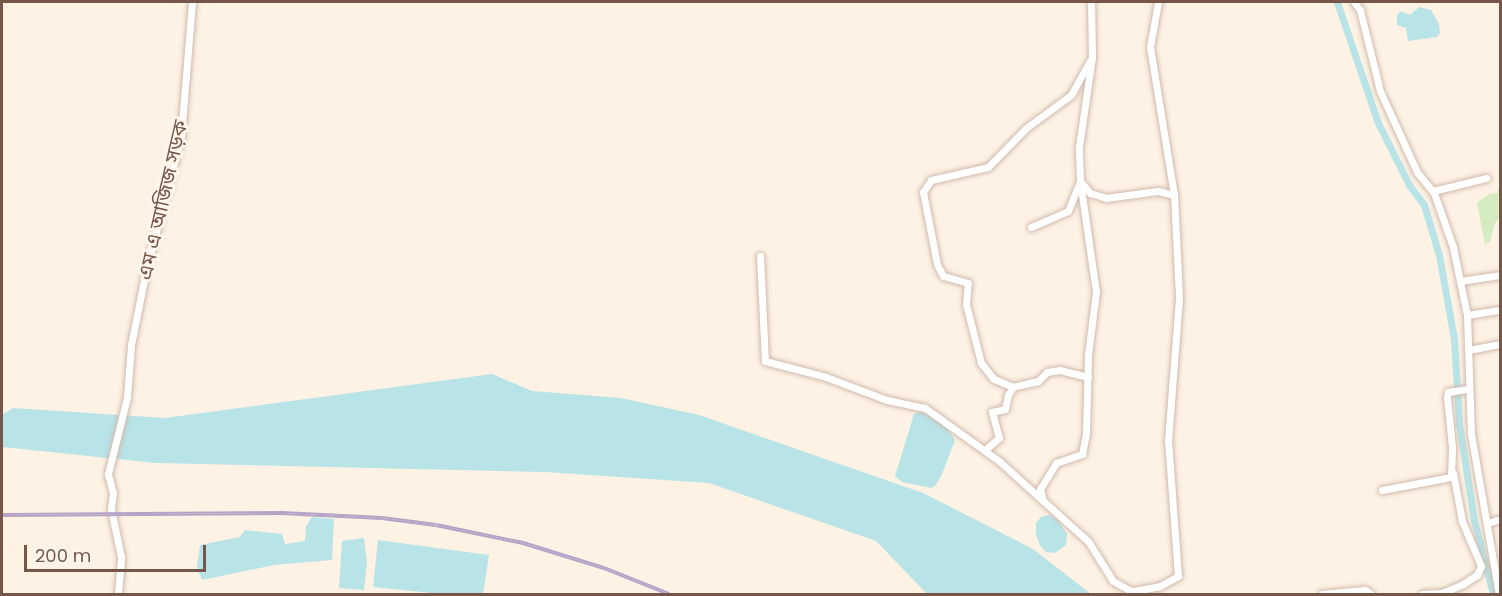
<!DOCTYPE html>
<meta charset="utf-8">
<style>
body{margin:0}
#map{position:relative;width:1502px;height:596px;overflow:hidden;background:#fdf2e4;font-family:Poppins,"Noto Sans Bengali",sans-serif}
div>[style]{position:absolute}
.green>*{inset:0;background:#d5ebc2}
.water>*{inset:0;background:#b8e3e7}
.canal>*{height:7px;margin:-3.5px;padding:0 3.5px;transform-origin:3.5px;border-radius:3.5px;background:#b8e3e7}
.roads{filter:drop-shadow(0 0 2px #d0baad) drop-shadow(0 0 2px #d0baad)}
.minor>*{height:7px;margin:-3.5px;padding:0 3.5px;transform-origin:3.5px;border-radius:3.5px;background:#fff}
.rail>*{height:4px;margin-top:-2px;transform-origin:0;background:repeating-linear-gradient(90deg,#fff6eb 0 4.5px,#b4a2c7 0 9px);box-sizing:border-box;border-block:2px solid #b4a2c7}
span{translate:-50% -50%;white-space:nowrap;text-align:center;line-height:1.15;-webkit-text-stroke:6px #fff6eb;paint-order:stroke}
.street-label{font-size:20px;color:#765649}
.frame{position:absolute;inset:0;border:3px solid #765649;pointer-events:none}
.scale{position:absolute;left:24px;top:545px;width:182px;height:27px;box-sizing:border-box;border:3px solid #765649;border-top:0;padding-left:8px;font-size:18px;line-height:21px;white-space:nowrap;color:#765649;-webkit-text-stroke:4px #fff6eb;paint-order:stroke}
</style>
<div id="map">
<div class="green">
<div style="clip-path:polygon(1500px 183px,1500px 217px,1495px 223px,1490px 242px,1485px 244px,1477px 203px,1489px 194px,1497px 193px)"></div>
</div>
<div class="water">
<div style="clip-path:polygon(1419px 7px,1431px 10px,1439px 24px,1440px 33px,1437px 37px,1408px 41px,1406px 28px,1397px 25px,1397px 16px,1400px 11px,1410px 15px)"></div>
<div style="clip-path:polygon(492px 374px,532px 391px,621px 398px,699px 415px,923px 493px,1033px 549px,1091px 594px,927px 594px,876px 541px,709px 483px,545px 472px,156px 463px,2px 447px,2px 415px,13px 408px,165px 418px)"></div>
<div style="clip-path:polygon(919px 412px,932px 416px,944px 424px,955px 440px,942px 474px,936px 485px,931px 488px,902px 482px,895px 476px,914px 414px)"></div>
<div style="clip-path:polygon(1049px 515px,1058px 520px,1067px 534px,1066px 545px,1055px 553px,1046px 552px,1041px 547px,1036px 535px,1036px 523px,1041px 517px)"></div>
<div style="clip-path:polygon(312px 517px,334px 519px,332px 560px,274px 565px,202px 580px,197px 567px,200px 545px,240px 537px,245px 530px,282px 534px,285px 544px,305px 541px,306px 526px)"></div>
<div style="clip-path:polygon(364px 538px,367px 563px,364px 590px,339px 588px,342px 541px)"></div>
<div style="clip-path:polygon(378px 540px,489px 555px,483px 594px,442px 594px,373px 587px)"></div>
</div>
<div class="canal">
<div style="left:1337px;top:2px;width:128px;rotate:71.3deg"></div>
<div style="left:1378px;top:123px;width:69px;rotate:63.4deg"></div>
<div style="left:1409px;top:185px;width:25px;rotate:53deg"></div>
<div style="left:1424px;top:205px;width:52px;rotate:73.3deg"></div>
<div style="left:1439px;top:255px;width:85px;rotate:79.9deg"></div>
<div style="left:1454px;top:339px;width:85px;rotate:86.6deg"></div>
<div style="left:1459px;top:424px;width:97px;rotate:81.1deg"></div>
<div style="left:1474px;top:520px;width:76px;rotate:75.6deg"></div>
</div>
<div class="roads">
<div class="minor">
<div style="left:1354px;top:2px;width:10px;rotate:53deg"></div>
<div style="left:1360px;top:10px;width:83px;rotate:76.1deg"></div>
<div style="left:1380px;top:91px;width:89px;rotate:65.4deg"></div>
<div style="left:1417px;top:172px;width:27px;rotate:51deg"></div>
<div style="left:1434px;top:193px;width:57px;rotate:70.6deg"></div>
<div style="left:1453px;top:247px;width:69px;rotate:78.4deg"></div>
<div style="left:1467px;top:315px;width:119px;rotate:88.1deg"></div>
<div style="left:1471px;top:434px;width:162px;rotate:80.1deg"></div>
<div style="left:1433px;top:191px;width:55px;rotate:-13.8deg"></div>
<div style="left:1031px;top:227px;width:40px;rotate:-23.4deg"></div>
<div style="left:1068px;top:211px;width:32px;rotate:-68deg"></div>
<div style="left:1080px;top:181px;width:16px;rotate:50deg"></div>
<div style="left:1090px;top:193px;width:17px;rotate:17deg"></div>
<div style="left:1106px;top:198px;width:52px;rotate:-7.7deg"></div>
<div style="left:1158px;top:191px;width:16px;rotate:14deg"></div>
<div style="left:760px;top:256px;width:105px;rotate:87.3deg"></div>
<div style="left:765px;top:361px;width:63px;rotate:14.7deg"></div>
<div style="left:826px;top:377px;width:65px;rotate:20.7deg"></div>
<div style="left:887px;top:400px;width:39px;rotate:12deg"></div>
<div style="left:925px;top:408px;width:91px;rotate:35.6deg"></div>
<div style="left:999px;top:461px;width:120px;rotate:42deg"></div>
<div style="left:1088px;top:541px;width:47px;rotate:58deg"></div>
<div style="left:1113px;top:581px;width:26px;rotate:29deg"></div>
<div style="left:1460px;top:281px;width:40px;rotate:-8.5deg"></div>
<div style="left:1467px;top:315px;width:33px;rotate:-9deg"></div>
<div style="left:1469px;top:350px;width:32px;rotate:-11deg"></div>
<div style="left:1088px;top:377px;width:29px;rotate:-166deg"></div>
<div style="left:1060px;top:370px;width:13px;rotate:171deg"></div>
<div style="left:1047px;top:372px;width:13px;rotate:135deg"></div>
<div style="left:1038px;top:381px;width:26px;rotate:167deg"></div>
<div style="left:1013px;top:387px;width:21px;rotate:-157deg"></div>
<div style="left:994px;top:379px;width:21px;rotate:-129deg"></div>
<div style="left:981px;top:363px;width:61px;rotate:-104.3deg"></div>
<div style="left:966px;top:304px;width:21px;rotate:-85deg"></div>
<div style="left:968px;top:283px;width:26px;rotate:-164deg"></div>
<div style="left:943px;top:276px;width:13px;rotate:-117deg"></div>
<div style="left:937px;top:264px;width:73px;rotate:-101deg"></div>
<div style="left:923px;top:192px;width:14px;rotate:-56deg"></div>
<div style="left:931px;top:180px;width:58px;rotate:-12.8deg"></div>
<div style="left:988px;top:167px;width:54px;rotate:-45.7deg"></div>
<div style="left:1026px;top:128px;width:56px;rotate:-36.3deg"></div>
<div style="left:1071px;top:95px;width:43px;rotate:-61.1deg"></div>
<div style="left:985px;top:450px;width:18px;rotate:-41deg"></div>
<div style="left:999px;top:438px;width:27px;rotate:-105deg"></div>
<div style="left:992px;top:412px;width:13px;rotate:-13deg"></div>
<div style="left:1005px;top:409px;width:14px;rotate:-78deg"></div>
<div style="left:1008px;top:395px;width:9px;rotate:-58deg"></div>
<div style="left:1382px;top:490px;width:70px;rotate:-10.7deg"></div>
<div style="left:1451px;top:477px;width:30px;rotate:-88deg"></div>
<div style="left:1452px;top:447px;width:50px;rotate:-95.7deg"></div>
<div style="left:1447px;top:397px;width:5px;rotate:-79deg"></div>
<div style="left:1448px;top:392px;width:20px;rotate:-9deg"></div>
<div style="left:1043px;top:501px;width:12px;rotate:-104deg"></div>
<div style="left:1040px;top:489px;width:31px;rotate:-58deg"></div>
<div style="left:1056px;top:463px;width:28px;rotate:-19deg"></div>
<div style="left:1082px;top:454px;width:21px;rotate:-79deg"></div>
<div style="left:1086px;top:433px;width:78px;rotate:-88.5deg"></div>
<div style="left:1088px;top:355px;width:64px;rotate:-82.8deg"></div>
<div style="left:1096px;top:292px;width:112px;rotate:-98.2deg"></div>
<div style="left:1080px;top:181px;width:34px;rotate:-92deg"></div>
<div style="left:1079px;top:147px;width:91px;rotate:-81.8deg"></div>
<div style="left:1092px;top:57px;width:55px;rotate:-91deg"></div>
<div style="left:1488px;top:523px;width:13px;rotate:-18deg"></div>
<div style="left:1133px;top:591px;width:27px;rotate:-10deg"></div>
<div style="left:1160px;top:586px;width:21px;rotate:-29deg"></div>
<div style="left:1178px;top:576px;width:135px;rotate:-94.2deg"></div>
<div style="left:1168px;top:441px;width:144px;rotate:-85.6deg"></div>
<div style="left:1179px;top:297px;width:102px;rotate:-92.8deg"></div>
<div style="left:1174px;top:195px;width:150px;rotate:-99.2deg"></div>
<div style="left:1150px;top:47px;width:46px;rotate:-79.9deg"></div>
<div style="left:118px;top:594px;width:37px;rotate:-85deg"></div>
<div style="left:121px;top:557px;width:49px;rotate:-101.8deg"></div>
<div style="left:111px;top:509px;width:16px;rotate:-83deg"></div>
<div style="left:113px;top:493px;width:20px;rotate:-105deg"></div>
<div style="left:108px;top:474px;width:79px;rotate:-76.1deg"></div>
<div style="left:127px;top:397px;width:52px;rotate:-85.6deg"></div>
<div style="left:131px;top:345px;width:76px;rotate:-78.7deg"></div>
<div style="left:146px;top:270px;width:138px;rotate:-75.4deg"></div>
<div style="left:181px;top:136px;width:134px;rotate:-85.3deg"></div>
<div style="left:1322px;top:594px;width:43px;rotate:-5.3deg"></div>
<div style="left:1365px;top:590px;width:7px;rotate:34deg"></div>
<div style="left:1422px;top:594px;width:20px;rotate:-3deg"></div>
<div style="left:1442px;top:593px;width:23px;rotate:-23deg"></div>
<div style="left:1463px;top:584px;width:17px;rotate:-33deg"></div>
<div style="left:1477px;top:575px;width:10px;rotate:-66deg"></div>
<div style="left:1481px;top:566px;width:49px;rotate:-112.9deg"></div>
<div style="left:1462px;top:521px;width:49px;rotate:-100.6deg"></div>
</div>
</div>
<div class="rail">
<div style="left:2px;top:515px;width:280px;rotate:-0.4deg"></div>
<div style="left:282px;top:513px;width:100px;rotate:2.9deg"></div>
<div style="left:382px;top:518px;width:54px;rotate:7.4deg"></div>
<div style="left:436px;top:525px;width:89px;rotate:11.7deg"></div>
<div style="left:523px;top:543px;width:85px;rotate:17.2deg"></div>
<div style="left:604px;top:568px;width:70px;rotate:21.8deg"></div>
</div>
<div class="street-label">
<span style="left:163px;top:200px;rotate:-77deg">এম এ আজিজ সড়ক</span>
</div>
<div class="frame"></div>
<div class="scale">200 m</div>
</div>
